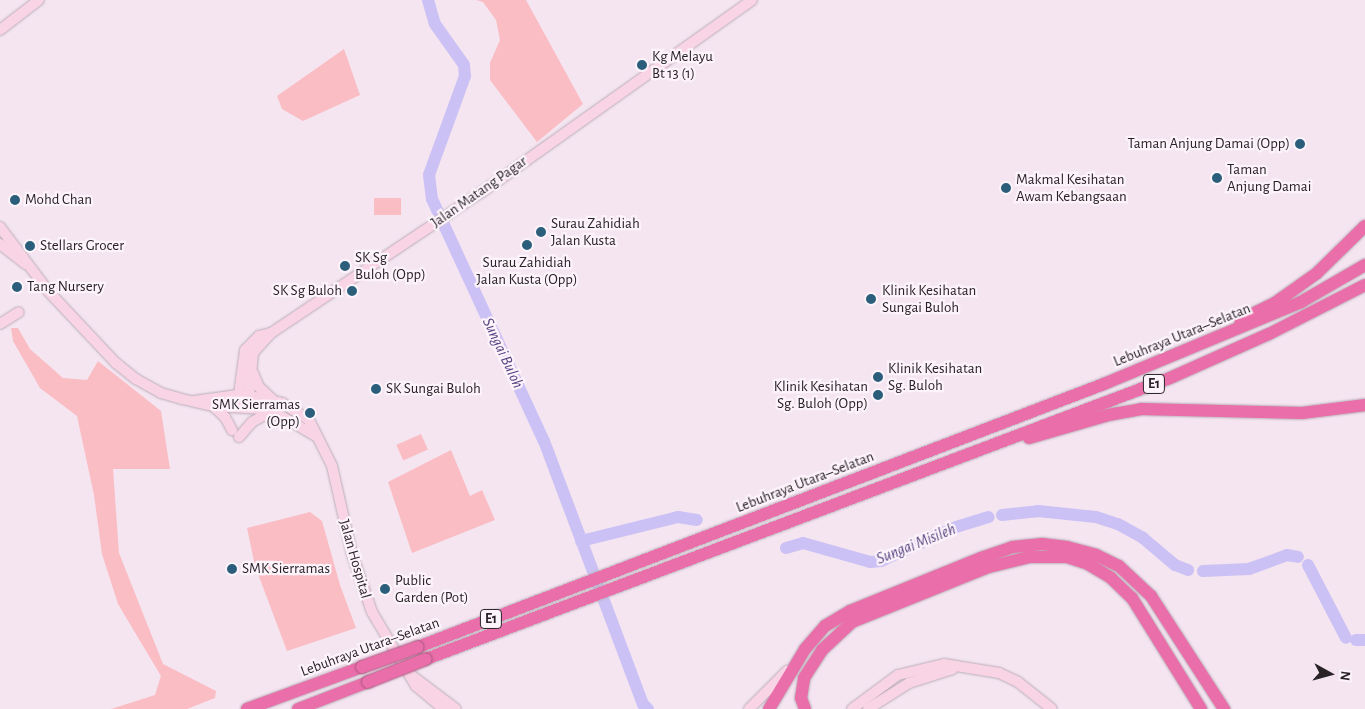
<!DOCTYPE html>
<meta charset="utf-8">
<style>
body{margin:0}
#map{position:relative;width:1365px;height:709px;overflow:hidden;background:#f4e5f1;font-family:"Alegreya Sans",sans-serif}
div>[style]{position:absolute}
.green>*{inset:0;background:#fabdc3;transform-origin:0 0}
.river>*{height:12px;margin:-6px;padding:0 6px;transform-origin:6px;border-radius:6px;background:#ccc1f5}
.roads{filter:drop-shadow(0 0 1px #bbadb8) drop-shadow(0 0 1px #bbadb8)}
.secondary>*{height:10px;margin:-5px;padding:0 5px;transform-origin:5px;border-radius:5px;background:#f9d4e5}
.highway>*{height:12px;margin:-6px;padding:0 6px;transform-origin:6px;border-radius:6px;background:#ea6ea9}
.bridges{filter:drop-shadow(0 0 1px #a6547c) drop-shadow(0 0 1px #a6547c)}
.highway-bridge>*{height:12px;margin:-6px;padding:0 6px;transform-origin:6px;border-radius:6px;background:#ea6ea9}
.dots>*{width:14px;height:14px;translate:-50% -50%;box-sizing:border-box;border:2px solid #fdf4fb;border-radius:50%}
span{translate:-50% -50%;white-space:nowrap;text-align:center;line-height:1.15;-webkit-text-stroke:4.5px #fdf4fb;paint-order:stroke}
.shield-label span{padding:1px 4px;background:#fdf4fb;border:1px solid;border-radius:4px;-webkit-text-stroke-width:0}
.shield-label{font-size:14px;color:#292328;font-weight:700}
.poi-label{font-size:15px;color:#292328}
.left{translate:0 -50%;text-align:left}
.right{translate:-100% -50%;text-align:right}
.street-label{font-size:15px;color:#292328}
.water-label{font-size:16px;color:#534281;font-style:italic}
.north{position:absolute;left:1305px;top:649px;width:50px;height:50px;-webkit-text-stroke:4px #fdf4fb;paint-order:stroke;rotate:97deg;font-size:14px;font-weight:700;line-height:20px;text-align:center;color:#292328}
.north::after{content:'';display:block;margin:auto;width:18px;height:22px;background:#292328;clip-path:polygon(50% 0,100% 100%,50% 72%,0 100%)}
</style>
<div id="map">
<div class="green">
<div style="clip-path:polygon(476px 0,526px 0,583px 104px,537px 142px,490px 80px,490px 63px,500px 40px,496px 20px,483px 2px)"></div>
<div style="clip-path:polygon(344px 49px,360px 95px,303px 121px,282px 109px,277px 96px)"></div>
<div style="left:401px;top:198px;width:17px;height:27px;rotate:90deg"></div>
<div style="clip-path:polygon(11px 328px,18px 328px,30px 349px,63px 378px,87px 380px,98px 361px,161px 411px,170px 469px,113px 469px,119px 553px,163px 664px,216px 691px,215px 698px,187px 709px,111px 709px,155px 695px,161px 676px,118px 604px,102px 554px,94px 495px,77px 416px,40px 388px,13px 341px)"></div>
<div style="left:421px;top:434px;width:17px;height:27px;rotate:66deg"></div>
<div style="clip-path:polygon(451px 450px,470px 496px,482px 490px,495px 520px,412px 553px,388px 482px)"></div>
<div style="clip-path:polygon(310px 512px,322px 521px,340px 585px,356px 628px,287px 651px,255px 566px,247px 528px)"></div>
</div>
<div class="river">
<div style="left:428px;top:0;width:25px;rotate:74deg"></div>
<div style="left:435px;top:24px;width:50px;rotate:54.7deg"></div>
<div style="left:464px;top:65px;width:11px;rotate:85deg"></div>
<div style="left:465px;top:76px;width:105px;rotate:110deg"></div>
<div style="left:429px;top:175px;width:24px;rotate:83deg"></div>
<div style="left:432px;top:199px;width:267px;rotate:65.2deg"></div>
<div style="left:544px;top:441px;width:281px;rotate:69.4deg"></div>
<div style="left:643px;top:704px;width:7px;rotate:45deg"></div>
<div style="left:1002px;top:515px;width:36px;rotate:-6deg"></div>
<div style="left:1038px;top:511px;width:58px;rotate:5.9deg"></div>
<div style="left:1096px;top:517px;width:23px;rotate:18deg"></div>
<div style="left:1118px;top:524px;width:29px;rotate:29deg"></div>
<div style="left:1143px;top:538px;width:42px;rotate:40.2deg"></div>
<div style="left:1175px;top:565px;width:14px;rotate:21deg"></div>
<div style="left:581px;top:541px;width:100px;rotate:-13.9deg"></div>
<div style="left:678px;top:517px;width:19px;rotate:9deg"></div>
<div style="left:786px;top:548px;width:18px;rotate:-16deg"></div>
<div style="left:803px;top:543px;width:70px;rotate:15.8deg"></div>
<div style="left:870px;top:562px;width:11px;rotate:-5deg"></div>
<div style="left:881px;top:561px;width:82px;rotate:-24.4deg"></div>
<div style="left:956px;top:527px;width:34px;rotate:-17deg"></div>
<div style="left:1308px;top:565px;width:82px;rotate:62.5deg"></div>
<div style="left:1203px;top:571px;width:46px;rotate:-2.5deg"></div>
<div style="left:1249px;top:569px;width:40px;rotate:-20.2deg"></div>
<div style="left:1287px;top:555px;width:11px;rotate:10deg"></div>
<div style="left:1356px;top:640px;width:9px"></div>
</div>
<div class="roads">
<div class="secondary">
<div style="left:0;top:30px;width:49px;rotate:-37.6deg"></div>
<div style="left:0;top:227px;width:81px;rotate:53deg"></div>
<div style="left:49px;top:292px;width:98px;rotate:46.7deg"></div>
<div style="left:116px;top:363px;width:26px;rotate:39deg"></div>
<div style="left:136px;top:379px;width:29px;rotate:29deg"></div>
<div style="left:161px;top:393px;width:22px;rotate:16deg"></div>
<div style="left:182px;top:399px;width:32px;rotate:13deg"></div>
<div style="left:213px;top:406px;width:49px;rotate:3.5deg"></div>
<div style="left:262px;top:409px;width:17px;rotate:17deg"></div>
<div style="left:278px;top:414px;width:44px;rotate:30.1deg"></div>
<div style="left:0;top:244px;width:33px;rotate:38deg"></div>
<div style="left:0;top:324px;width:22px;rotate:-32deg"></div>
<div style="left:253px;top:373px;width:15px;rotate:67deg"></div>
<div style="left:259px;top:387px;width:18px;rotate:43deg"></div>
<div style="left:194px;top:401px;width:44px;rotate:-7.8deg"></div>
<div style="left:238px;top:395px;width:23px;rotate:7deg"></div>
<div style="left:261px;top:398px;width:22px;rotate:13deg"></div>
<div style="left:282px;top:403px;width:32px;rotate:32deg"></div>
<div style="left:309px;top:420px;width:51px;rotate:63.4deg"></div>
<div style="left:332px;top:466px;width:90px;rotate:77.2deg"></div>
<div style="left:352px;top:554px;width:61px;rotate:71deg"></div>
<div style="left:372px;top:612px;width:86px;rotate:59.3deg"></div>
<div style="left:416px;top:686px;width:35px;rotate:40deg"></div>
<div style="left:238px;top:402px;width:52px;rotate:-82.3deg"></div>
<div style="left:245px;top:350px;width:20px;rotate:-45deg"></div>
<div style="left:259px;top:336px;width:12px;rotate:-14deg"></div>
<div style="left:213px;top:406px;width:16px;rotate:43deg"></div>
<div style="left:225px;top:417px;width:15px;rotate:62deg"></div>
<div style="left:248px;top:408px;width:55px;rotate:-84.8deg"></div>
<div style="left:253px;top:353px;width:27px;rotate:-48deg"></div>
<div style="left:271px;top:333px;width:254px;rotate:-33.8deg"></div>
<div style="left:482px;top:192px;width:331px;rotate:-35.4deg"></div>
<div style="left:239px;top:437px;width:20px;rotate:-49deg"></div>
<div style="left:252px;top:422px;width:13px;rotate:-29deg"></div>
<div style="left:263px;top:416px;width:12px;rotate:-5deg"></div>
<div style="left:411px;top:675px;width:56px;rotate:37.1deg"></div>
<div style="left:749px;top:709px;width:54px;rotate:-45deg"></div>
<div style="left:852px;top:709px;width:57px;rotate:-36.5deg"></div>
<div style="left:898px;top:675px;width:47px;rotate:-13.4deg"></div>
<div style="left:944px;top:664px;width:56px;rotate:9.3deg"></div>
<div style="left:999px;top:673px;width:21px;rotate:25deg"></div>
<div style="left:1018px;top:682px;width:43px;rotate:38.5deg"></div>
<div style="left:868px;top:709px;width:49px;rotate:-32.4deg"></div>
<div style="left:909px;top:683px;width:46px;rotate:-17.7deg"></div>
</div>
<div class="highway">
<div style="left:1240px;top:320px;width:39px;rotate:-26deg"></div>
<div style="left:1275px;top:303px;width:52px;rotate:-35.5deg"></div>
<div style="left:1317px;top:273px;width:67px;rotate:-44.4deg"></div>
<div style="left:1029px;top:438px;width:82px;rotate:-16.2deg"></div>
<div style="left:1108px;top:415px;width:34px;rotate:-10deg"></div>
<div style="left:1141px;top:409px;width:161px;rotate:1.4deg"></div>
<div style="left:1302px;top:413px;width:64px;rotate:-7.2deg"></div>
<div style="left:418px;top:647px;width:735px;rotate:-20.98deg"></div>
<div style="left:1104px;top:384px;width:213px;rotate:-22.6deg"></div>
<div style="left:1301px;top:302px;width:74px;rotate:-30deg"></div>
<div style="left:426px;top:659px;width:795px;rotate:-20.69deg"></div>
<div style="left:1170px;top:378px;width:108px;rotate:-24deg"></div>
<div style="left:1269px;top:334px;width:108px;rotate:-27deg"></div>
<div style="left:247px;top:709px;width:122px;rotate:-20.1deg"></div>
<div style="left:298px;top:709px;width:75px;rotate:-21.1deg"></div>
<div style="left:769px;top:709px;width:70px;rotate:-59deg"></div>
<div style="left:805px;top:649px;width:30px;rotate:-49deg"></div>
<div style="left:825px;top:626px;width:29px;rotate:-31deg"></div>
<div style="left:850px;top:611px;width:141px;rotate:-22deg"></div>
<div style="left:981px;top:558px;width:34px;rotate:-19deg"></div>
<div style="left:1013px;top:547px;width:29px;rotate:-6deg"></div>
<div style="left:1042px;top:544px;width:25px;rotate:7deg"></div>
<div style="left:1067px;top:547px;width:30px;rotate:15deg"></div>
<div style="left:1096px;top:555px;width:25px;rotate:26deg"></div>
<div style="left:1119px;top:566px;width:44px;rotate:43.2deg"></div>
<div style="left:1151px;top:596px;width:135px;rotate:57.1deg"></div>
<div style="left:805px;top:709px;width:12px;rotate:-110deg"></div>
<div style="left:801px;top:698px;width:20px;rotate:-81deg"></div>
<div style="left:804px;top:678px;width:33px;rotate:-57deg"></div>
<div style="left:822px;top:650px;width:41px;rotate:-43deg"></div>
<div style="left:852px;top:622px;width:148px;rotate:-21.9deg"></div>
<div style="left:989px;top:567px;width:41px;rotate:-14deg"></div>
<div style="left:1029px;top:557px;width:38px"></div>
<div style="left:1067px;top:557px;width:22px;rotate:18deg"></div>
<div style="left:1088px;top:564px;width:27px;rotate:31deg"></div>
<div style="left:1111px;top:578px;width:29px;rotate:44deg"></div>
<div style="left:1132px;top:598px;width:131px;rotate:58.1deg"></div>
</div>
</div>
<div class="bridges">
<div class="highway-bridge">
<div style="left:362px;top:667px;width:59px;rotate:-19.7deg"></div>
<div style="left:368px;top:682px;width:62px;rotate:-21.6deg"></div>
</div>
</div>
<div class="dots">
<div style="left:642px;top:65px;background:#2b5e7b"></div>
<div style="left:1300px;top:144px;background:#2b5e7b"></div>
<div style="left:1217px;top:178px;background:#2b5e7b"></div>
<div style="left:1006px;top:188px;background:#2b5e7b"></div>
<div style="left:15px;top:200px;background:#2b5e7b"></div>
<div style="left:541px;top:232px;background:#2b5e7b"></div>
<div style="left:527px;top:245px;background:#2b5e7b"></div>
<div style="left:30px;top:246px;background:#2b5e7b"></div>
<div style="left:345px;top:266px;background:#2b5e7b"></div>
<div style="left:17px;top:287px;background:#2b5e7b"></div>
<div style="left:352px;top:291px;background:#2b5e7b"></div>
<div style="left:871px;top:299px;background:#2b5e7b"></div>
<div style="left:878px;top:377px;background:#2b5e7b"></div>
<div style="left:376px;top:389px;background:#2b5e7b"></div>
<div style="left:878px;top:395px;background:#2b5e7b"></div>
<div style="left:310px;top:413px;background:#2b5e7b"></div>
<div style="left:232px;top:569px;background:#2b5e7b"></div>
<div style="left:385px;top:589px;background:#2b5e7b"></div>
</div>
<div class="shield-label">
<span style="left:1154px;top:384px">E1</span>
<span style="left:491px;top:619px">E1</span>
</div>
<div class="poi-label">
<span class="left" style="left:652px;top:65px">Kg Melayu<br>Bt 13 (1)</span>
<span class="right" style="left:1290px;top:144px">Taman Anjung Damai (Opp)</span>
<span class="left" style="left:1227px;top:178px">Taman<br>Anjung Damai</span>
<span class="left" style="left:1016px;top:188px">Makmal Kesihatan<br>Awam Kebangsaan</span>
<span class="left" style="left:25px;top:200px">Mohd Chan</span>
<span class="left" style="left:551px;top:232px">Surau Zahidiah<br>Jalan Kusta</span>
<span class="left" style="left:40px;top:246px">Stellars Grocer</span>
<span class="left" style="left:355px;top:266px">SK Sg<br>Buloh (Opp)</span>
<span style="left:527px;top:271px">Surau Zahidiah<br>Jalan Kusta (Opp)</span>
<span class="left" style="left:27px;top:287px">Tang Nursery</span>
<span class="left" style="left:882px;top:299px">Klinik Kesihatan<br>Sungai Buloh</span>
<span class="right" style="left:342px;top:291px">SK Sg Buloh</span>
<span class="left" style="left:888px;top:377px">Klinik Kesihatan<br>Sg. Buloh</span>
<span class="right" style="left:868px;top:395px">Klinik Kesihatan<br>Sg. Buloh (Opp)</span>
<span class="left" style="left:386px;top:389px">SK Sungai Buloh</span>
<span class="right" style="left:300px;top:413px">SMK Sierramas<br>(Opp)</span>
<span class="left" style="left:242px;top:569px">SMK Sierramas</span>
<span class="left" style="left:395px;top:589px">Public<br>Garden (Pot)</span>
</div>
<div class="street-label">
<span style="left:479px;top:192px;rotate:-35deg">Jalan Matang Pagar</span>
<span style="left:1182px;top:335px;rotate:-22deg">Lebuhraya Utara–Selatan</span>
<span style="left:805px;top:482px;rotate:-21deg">Lebuhraya Utara–Selatan</span>
<span style="left:355px;top:559px;rotate:74deg">Jalan Hospital</span>
<span style="left:370px;top:647px;rotate:-20deg">Lebuhraya Utara–Selatan</span>
</div>
<div class="water-label">
<span style="left:503px;top:353px;rotate:65deg">Sungai Buloh</span>
<span style="left:916px;top:544px;rotate:-22deg">Sungai Misileh</span>
</div>
<div class="north">N</div>
</div>
